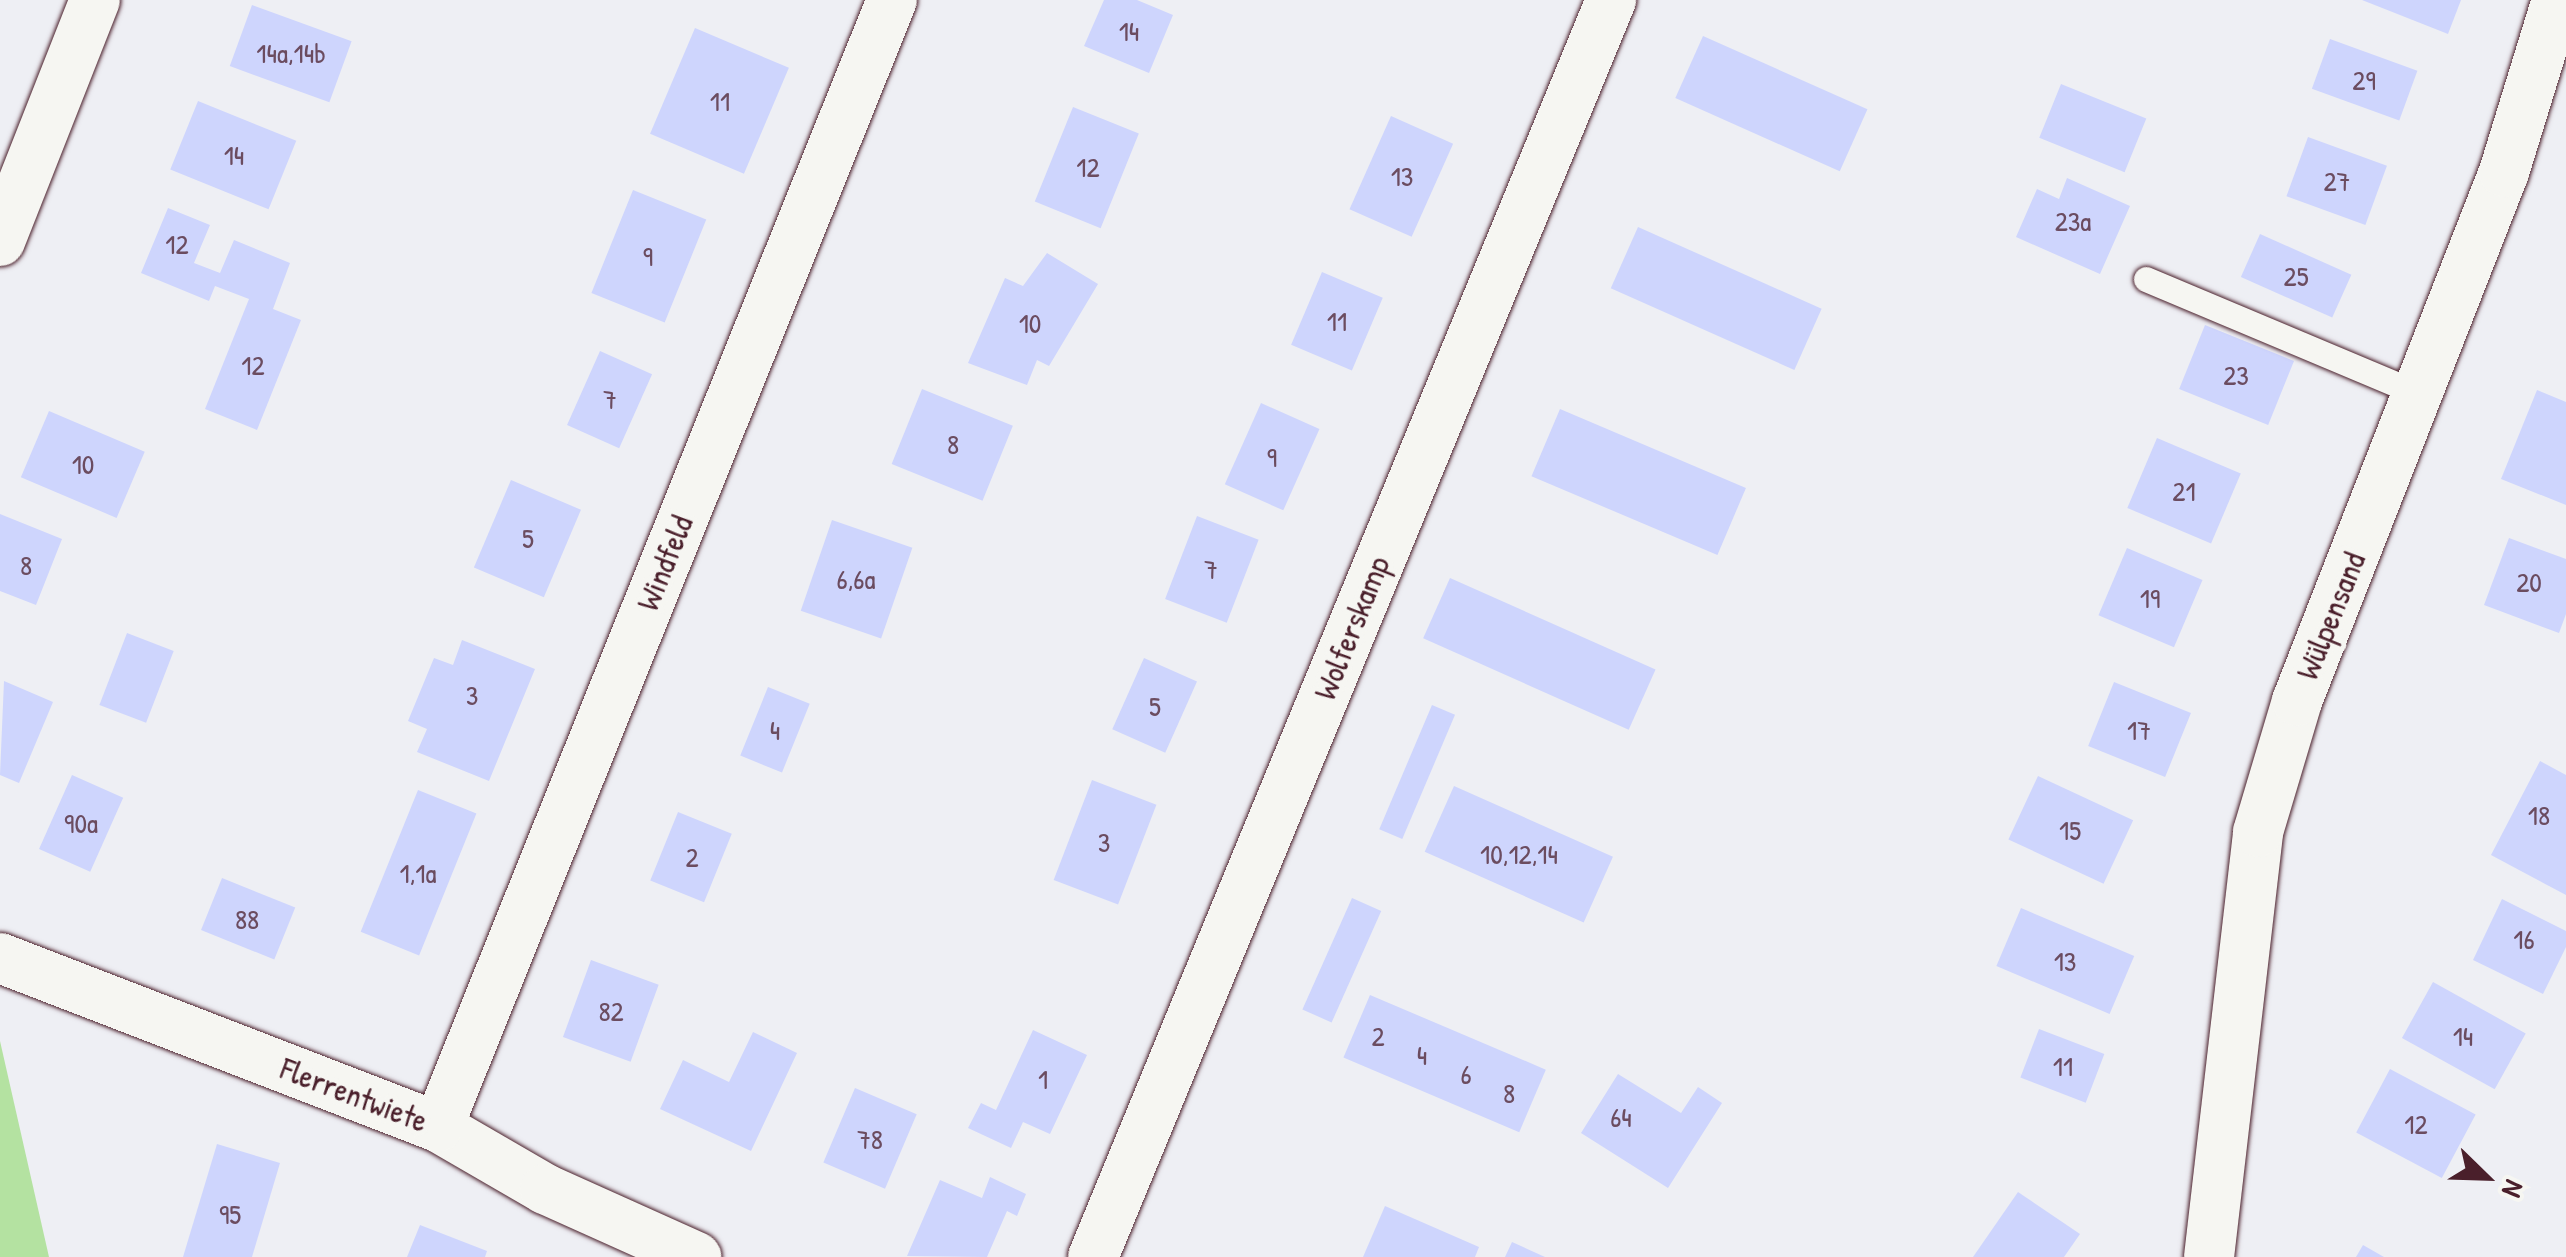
<!DOCTYPE html>
<meta charset="utf-8">
<style>
body{margin:0}
#map{position:relative;width:2566px;height:1257px;overflow:hidden;background:#eeeff4;font-family:"Patrick Hand",sans-serif}
div>[style]{position:absolute}
.green>*{inset:0;background:#b4e2a1}
.building>*{inset:0;background:#ced5fd;transform-origin:0 0}
.roads{filter:drop-shadow(0 0 2px #4a1f2b) drop-shadow(0 0 2px #4a1f2b)}
.service>*{height:25px;margin:-12.5px;padding:0 12.5px;transform-origin:12.5px;border-radius:12.5px;background:#f6f6f2}
.minor>*{height:50px;margin:-25px;padding:0 25px;transform-origin:25px;border-radius:25px;background:#f6f6f2}
span{translate:-50% -50%;white-space:nowrap;text-align:center;line-height:1.15;-webkit-text-stroke:10px #f6f6f2;paint-order:stroke}
.number-label{font-size:28px;color:#6b4c60}
.number-label span{-webkit-text-stroke-width:0}
.street-label{font-size:32px;color:#4a1f2b}
.north{position:absolute;left:2436px;top:1127px;width:100px;height:100px;-webkit-text-stroke:8px #f6f6f2;paint-order:stroke;rotate:113deg;font-size:28px;font-weight:700;line-height:40px;text-align:center;color:#4a1f2b}
.north::after{content:'';display:block;margin:auto;width:35px;height:45px;background:#4a1f2b;clip-path:polygon(50% 0,100% 100%,50% 72%,0 100%)}
</style>
<div id="map">
<div class="green">
<div style="clip-path:polygon(0 1041px,49px 1257px,0 1257px)"></div>
</div>
<div class="building">
<div style="clip-path:polygon(1104px 0,1137px 0,1173px 15px,1149px 73px,1084px 46px)"></div>
<div style="clip-path:polygon(2362px 0,2461px 0,2448px 34px)"></div>
<div style="left:252px;top:5px;width:106px;height:65px;rotate:20deg"></div>
<div style="left:695px;top:28px;width:102px;height:115px;rotate:23deg"></div>
<div style="left:1703px;top:36px;width:180px;height:68px;rotate:24deg"></div>
<div style="left:2330px;top:39px;width:93px;height:53px;rotate:20deg"></div>
<div style="left:2061px;top:84px;width:92px;height:58px;rotate:22deg"></div>
<div style="left:198px;top:101px;width:106px;height:74px;rotate:22deg"></div>
<div style="left:1073px;top:107px;width:71px;height:102px;rotate:22deg"></div>
<div style="left:1391px;top:116px;width:68px;height:102px;rotate:24deg"></div>
<div style="left:2308px;top:137px;width:84px;height:63px;rotate:20deg"></div>
<div style="clip-path:polygon(2067px 178px,2130px 206px,2100px 274px,2016px 237px,2037px 189px,2059px 199px)"></div>
<div style="left:633px;top:190px;width:79px;height:111px;rotate:22deg"></div>
<div style="clip-path:polygon(168px 208px,210px 225px,194px 263px,220px 273px,234px 240px,290px 263px,273px 309px,301px 320px,257px 430px,205px 409px,249px 299px,215px 286px,209px 301px,141px 273px)"></div>
<div style="left:1638px;top:227px;width:201px;height:67px;rotate:24deg"></div>
<div style="left:2260px;top:234px;width:100px;height:47px;rotate:24deg"></div>
<div style="clip-path:polygon(1047px 253px,1098px 284px,1049px 366px,1037px 360px,1027px 385px,968px 363px,1005px 278px,1023px 286px)"></div>
<div style="left:1322px;top:272px;width:66px;height:79px;rotate:23deg"></div>
<div style="left:2205px;top:325px;width:96px;height:69px;rotate:22deg"></div>
<div style="left:600px;top:351px;width:57px;height:81px;rotate:24deg"></div>
<div style="left:922px;top:389px;width:98px;height:81px;rotate:22deg"></div>
<div style="clip-path:polygon(2537px 390px,2566px 402px,2566px 505px,2501px 479px)"></div>
<div style="left:1261px;top:403px;width:64px;height:89px;rotate:24deg"></div>
<div style="left:1560px;top:409px;width:202px;height:73px;rotate:23deg"></div>
<div style="left:49px;top:411px;width:104px;height:72px;rotate:23deg"></div>
<div style="left:2157px;top:438px;width:91px;height:76px;rotate:23deg"></div>
<div style="left:511px;top:480px;width:76px;height:95px;rotate:23deg"></div>
<div style="clip-path:polygon(0 514px,62px 539px,36px 605px,0 591px)"></div>
<div style="left:1197px;top:516px;width:66px;height:89px;rotate:21deg"></div>
<div style="left:832px;top:520px;width:85px;height:96px;rotate:19deg"></div>
<div style="clip-path:polygon(2509px 538px,2566px 559px,2566px 614px,2559px 633px,2484px 605px)"></div>
<div style="left:2127px;top:548px;width:82px;height:73px;rotate:23deg"></div>
<div style="left:1450px;top:578px;width:225px;height:66px;rotate:24deg"></div>
<div style="left:127px;top:633px;width:50px;height:77px;rotate:21deg"></div>
<div style="clip-path:polygon(462px 640px,535px 669px,489px 781px,417px 752px,427px 729px,408px 721px,434px 658px,453px 665px)"></div>
<div style="left:1144px;top:658px;width:58px;height:78px;rotate:24deg"></div>
<div style="clip-path:polygon(4px 681px,53px 702px,19px 783px,0 775px)"></div>
<div style="left:2114px;top:682px;width:83px;height:69px;rotate:22deg"></div>
<div style="left:768px;top:687px;width:45px;height:74px;rotate:22deg"></div>
<div style="left:1432px;top:705px;width:25px;height:135px;rotate:23deg"></div>
<div style="clip-path:polygon(2540px 761px,2566px 775px,2566px 895px,2491px 855px)"></div>
<div style="left:72px;top:775px;width:56px;height:81px;rotate:24deg"></div>
<div style="left:2038px;top:776px;width:105px;height:70px;rotate:25deg"></div>
<div style="left:1092px;top:780px;width:69px;height:107px;rotate:21deg"></div>
<div style="left:1454px;top:786px;width:174px;height:72px;rotate:24deg"></div>
<div style="left:418px;top:790px;width:63px;height:153px;rotate:22deg"></div>
<div style="left:678px;top:812px;width:58px;height:74px;rotate:22deg"></div>
<div style="left:222px;top:878px;width:79px;height:56px;rotate:22deg"></div>
<div style="left:1352px;top:898px;width:32px;height:122px;rotate:24deg"></div>
<div style="clip-path:polygon(2502px 899px,2566px 931px,2566px 947px,2543px 994px,2473px 960px)"></div>
<div style="left:2021px;top:908px;width:123px;height:63px;rotate:23deg"></div>
<div style="left:591px;top:960px;width:72px;height:82px;rotate:20deg"></div>
<div style="left:2433px;top:982px;width:106px;height:64px;rotate:29deg"></div>
<div style="left:1370px;top:995px;width:191px;height:68px;rotate:23deg"></div>
<div style="left:2039px;top:1029px;width:70px;height:52px;rotate:21deg"></div>
<div style="clip-path:polygon(1033px 1030px,1087px 1055px,1050px 1134px,1023px 1122px,1011px 1148px,968px 1128px,981px 1103px,996px 1110px)"></div>
<div style="clip-path:polygon(753px 1032px,797px 1053px,751px 1151px,660px 1109px,683px 1060px,729px 1082px)"></div>
<div style="left:2390px;top:1069px;width:97px;height:72px;rotate:28deg"></div>
<div style="clip-path:polygon(1618px 1074px,1681px 1113px,1698px 1087px,1722px 1103px,1668px 1188px,1581px 1133px)"></div>
<div style="left:855px;top:1088px;width:67px;height:81px;rotate:23deg"></div>
<div style="clip-path:polygon(217px 1144px,280px 1163px,252px 1257px,183px 1257px)"></div>
<div style="clip-path:polygon(990px 1177px,1026px 1194px,1017px 1216px,1007px 1211px,987px 1257px,907px 1256px,940px 1180px,982px 1198px)"></div>
<div style="clip-path:polygon(2018px 1192px,2080px 1234px,2064px 1257px,1973px 1257px)"></div>
<div style="clip-path:polygon(1385px 1206px,1479px 1247px,1475px 1257px,1363px 1257px)"></div>
<div style="clip-path:polygon(420px 1225px,487px 1251px,485px 1257px,407px 1257px)"></div>
<div style="clip-path:polygon(1512px 1242px,1545px 1257px,1505px 1257px)"></div>
<div style="clip-path:polygon(2363px 1245px,2384px 1257px,2356px 1257px)"></div>
</div>
<div class="roads">
<div class="service">
<div style="left:2146px;top:279px;width:297px;rotate:22.8deg"></div>
</div>
<div class="minor">
<div style="left:0;top:241px;width:259px;rotate:-68.5deg"></div>
<div style="left:0;top:958px;width:469px;rotate:21.1deg"></div>
<div style="left:438px;top:1127px;width:124px;rotate:30.1deg"></div>
<div style="left:545px;top:1189px;width:166px;rotate:24.2deg"></div>
<div style="left:438px;top:1127px;width:1215px;rotate:-68.06deg"></div>
<div style="left:1093px;top:1257px;width:1360px;rotate:-67.6deg"></div>
<div style="left:2209px;top:1257px;width:428px;rotate:-83.4deg"></div>
<div style="left:2258px;top:832px;width:137px;rotate:-73.4deg"></div>
<div style="left:2297px;top:701px;width:568px;rotate:-68.63deg"></div>
<div style="left:2504px;top:172px;width:180px;rotate:-72.9deg"></div>
</div>
</div>
<div class="number-label">
<span style="left:1129px;top:31px">14</span>
<span style="left:291px;top:53px">14a,14b</span>
<span style="left:2364px;top:80px">29</span>
<span style="left:720px;top:101px">11</span>
<span style="left:234px;top:155px">14</span>
<span style="left:1088px;top:167px">12</span>
<span style="left:1402px;top:176px">13</span>
<span style="left:2337px;top:181px">27</span>
<span style="left:2073px;top:221px">23a</span>
<span style="left:177px;top:244px">12</span>
<span style="left:648px;top:256px">9</span>
<span style="left:2296px;top:276px">25</span>
<span style="left:1337px;top:321px">11</span>
<span style="left:1030px;top:323px">10</span>
<span style="left:253px;top:365px">12</span>
<span style="left:2236px;top:375px">23</span>
<span style="left:610px;top:399px">7</span>
<span style="left:953px;top:444px">8</span>
<span style="left:1272px;top:457px">9</span>
<span style="left:83px;top:464px">10</span>
<span style="left:2184px;top:491px">21</span>
<span style="left:528px;top:538px">5</span>
<span style="left:26px;top:565px">8</span>
<span style="left:1211px;top:569px">7</span>
<span style="left:856px;top:579px">6,6a</span>
<span style="left:2529px;top:582px">20</span>
<span style="left:2150px;top:598px">19</span>
<span style="left:472px;top:695px">3</span>
<span style="left:1155px;top:706px">5</span>
<span style="left:775px;top:730px">4</span>
<span style="left:2139px;top:730px">17</span>
<span style="left:2539px;top:815px">18</span>
<span style="left:81px;top:823px">90a</span>
<span style="left:2070px;top:830px">15</span>
<span style="left:1104px;top:842px">3</span>
<span style="left:1519px;top:854px">10,12,14</span>
<span style="left:692px;top:857px">2</span>
<span style="left:418px;top:873px">1,1a</span>
<span style="left:247px;top:919px">88</span>
<span style="left:2524px;top:939px">16</span>
<span style="left:2065px;top:961px">13</span>
<span style="left:611px;top:1011px">82</span>
<span style="left:1378px;top:1036px">2</span>
<span style="left:2463px;top:1036px">14</span>
<span style="left:1422px;top:1055px">4</span>
<span style="left:2063px;top:1066px">11</span>
<span style="left:1466px;top:1074px">6</span>
<span style="left:1043px;top:1079px">1</span>
<span style="left:1509px;top:1093px">8</span>
<span style="left:1621px;top:1117px">64</span>
<span style="left:2416px;top:1124px">12</span>
<span style="left:870px;top:1139px">78</span>
<span style="left:230px;top:1214px">95</span>
</div>
<div class="street-label">
<span style="left:665px;top:563px;rotate:-68deg">Windfeld</span>
<span style="left:2331px;top:616px;rotate:-68deg">Wülpensand</span>
<span style="left:1352px;top:628px;rotate:-68deg">Wolferskamp</span>
<span style="left:354px;top:1095px;rotate:21deg">Flerrentwiete</span>
</div>
<div class="north">N</div>
</div>
